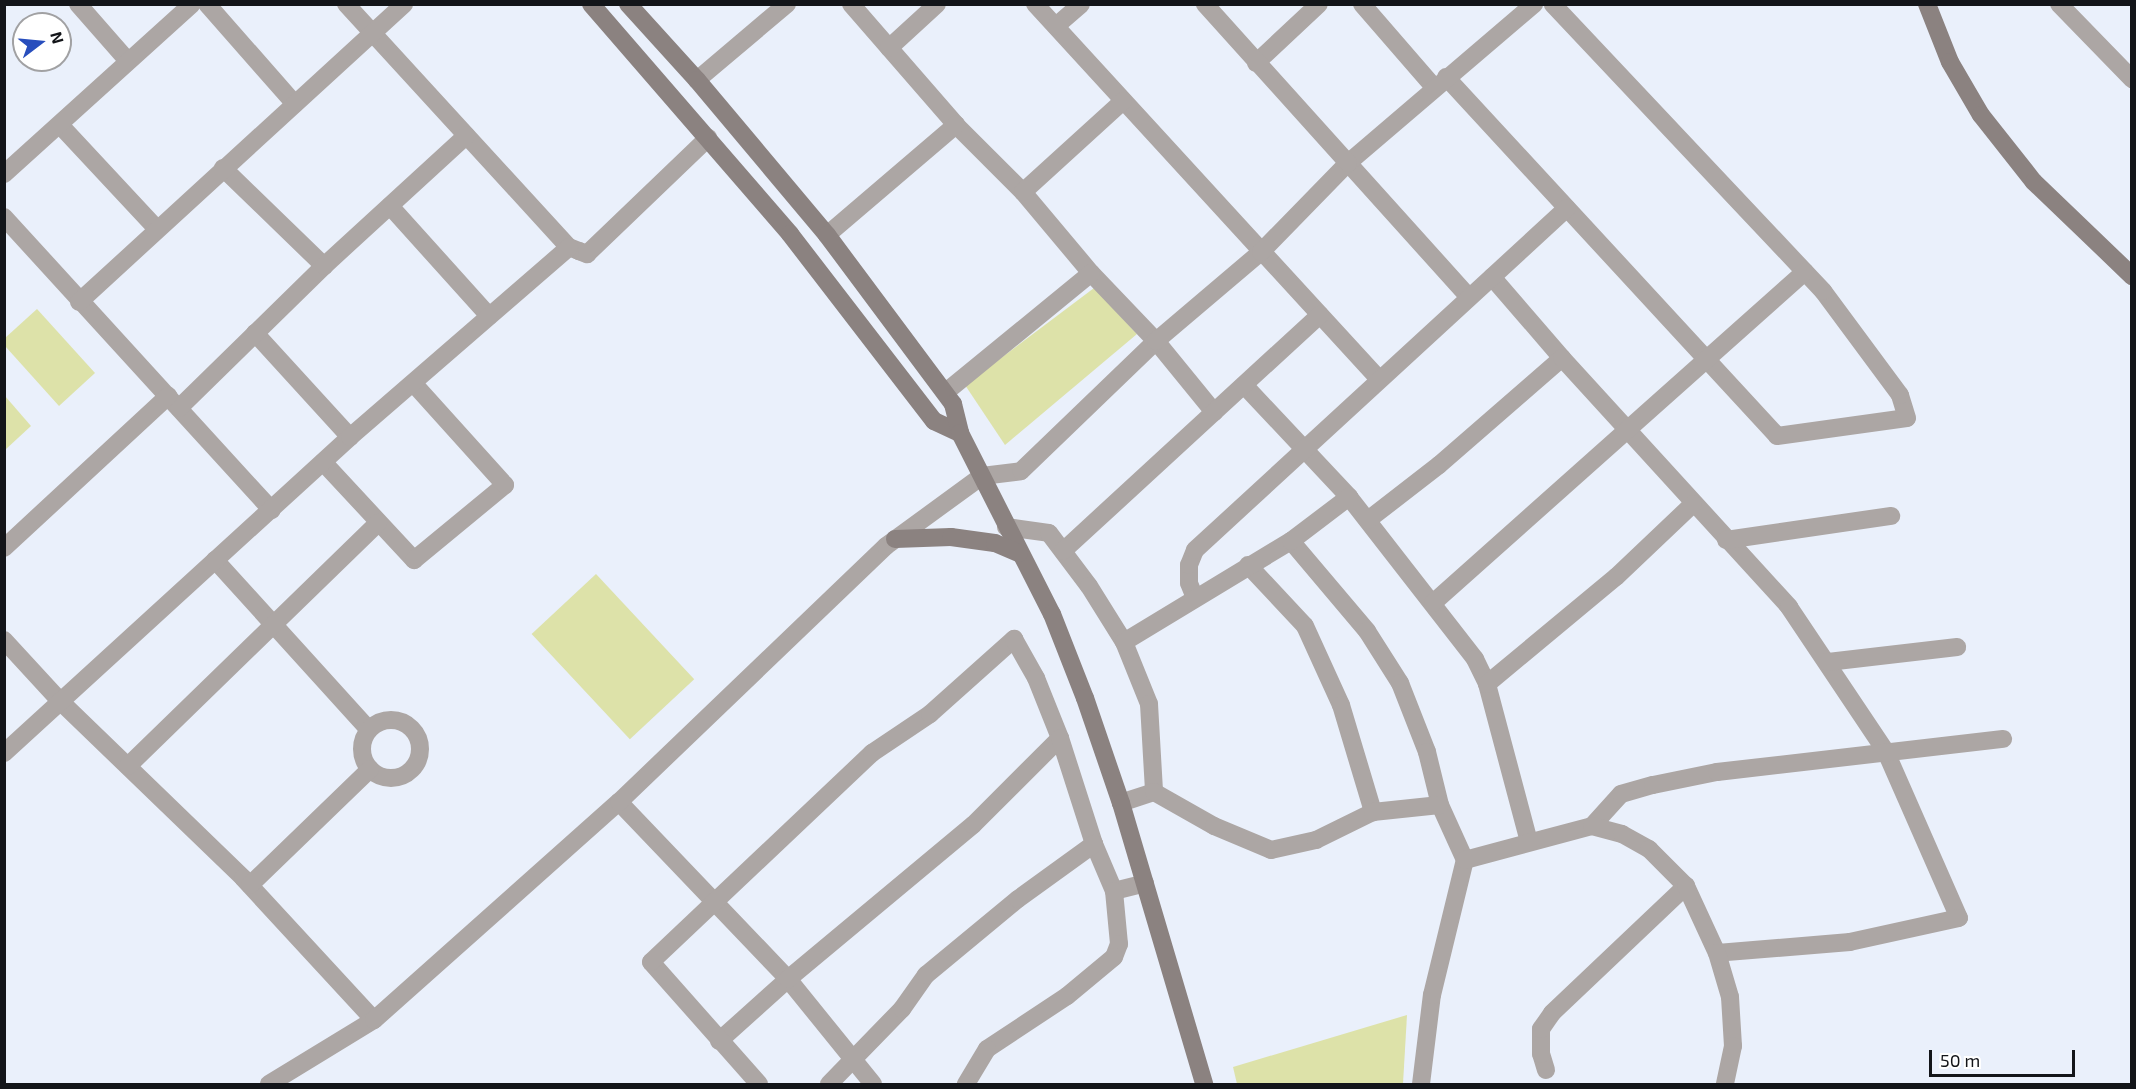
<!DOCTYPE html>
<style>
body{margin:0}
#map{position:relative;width:2136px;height:1089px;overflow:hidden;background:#eaf0fb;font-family:"Exo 2",sans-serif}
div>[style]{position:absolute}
.green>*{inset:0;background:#dde2a9;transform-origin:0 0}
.street>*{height:18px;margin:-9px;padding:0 9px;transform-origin:9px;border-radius:9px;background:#aca6a4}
.street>.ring{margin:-9px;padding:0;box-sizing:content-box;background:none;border:18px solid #aca6a4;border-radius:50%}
.secondary>*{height:18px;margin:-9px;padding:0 9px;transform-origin:9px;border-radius:9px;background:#8b8280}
span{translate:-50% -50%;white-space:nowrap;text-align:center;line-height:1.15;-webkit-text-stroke:6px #fff;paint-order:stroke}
.frame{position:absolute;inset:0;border:6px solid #131519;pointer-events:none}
.north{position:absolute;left:12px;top:12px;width:60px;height:60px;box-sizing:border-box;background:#fff;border:2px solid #a1a1a3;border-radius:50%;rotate:74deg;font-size:16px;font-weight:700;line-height:24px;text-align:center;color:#131519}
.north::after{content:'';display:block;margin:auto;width:21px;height:27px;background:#284ebd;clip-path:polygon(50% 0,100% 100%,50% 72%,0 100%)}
.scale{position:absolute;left:1929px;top:1050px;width:146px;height:27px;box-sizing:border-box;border:3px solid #131519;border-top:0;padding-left:8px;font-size:18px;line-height:21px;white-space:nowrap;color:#131519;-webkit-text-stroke:4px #fff;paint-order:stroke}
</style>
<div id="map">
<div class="green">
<div style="clip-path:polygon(1094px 288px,1137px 334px,1005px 445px,965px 385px)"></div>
<div style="clip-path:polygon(37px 309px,95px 373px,59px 406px,5px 346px,5px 338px)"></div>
<div style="clip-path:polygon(5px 396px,31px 426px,5px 450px)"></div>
<div style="left:596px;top:574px;width:144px;height:88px;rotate:47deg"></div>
<div style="clip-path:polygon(1407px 1015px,1403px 1084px,1237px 1084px,1233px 1067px)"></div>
</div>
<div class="street">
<div style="left:78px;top:4px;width:74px;rotate:48.8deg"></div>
<div style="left:207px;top:4px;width:133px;rotate:48.7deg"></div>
<div style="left:346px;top:4px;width:330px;rotate:47.5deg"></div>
<div style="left:569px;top:247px;width:11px;rotate:22deg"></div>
<div style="left:579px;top:251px;width:9px;rotate:21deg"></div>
<div style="left:587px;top:254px;width:168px;rotate:-43.8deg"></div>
<div style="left:851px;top:4px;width:160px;rotate:49deg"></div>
<div style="left:956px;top:125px;width:95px;rotate:45deg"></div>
<div style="left:1023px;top:192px;width:106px;rotate:50deg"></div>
<div style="left:1091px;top:273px;width:94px;rotate:46.3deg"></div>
<div style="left:1156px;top:341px;width:92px;rotate:50.8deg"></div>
<div style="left:1035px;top:4px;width:507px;rotate:47.48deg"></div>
<div style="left:1362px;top:4px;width:110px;rotate:49.1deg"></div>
<div style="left:2059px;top:4px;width:105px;rotate:45.8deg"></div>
<div style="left:1056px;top:26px;width:33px;rotate:-41deg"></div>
<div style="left:889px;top:48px;width:65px;rotate:-42.5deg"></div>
<div style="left:1256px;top:63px;width:86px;rotate:-43.1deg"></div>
<div style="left:1446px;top:77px;width:488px;rotate:47.3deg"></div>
<div style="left:1777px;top:436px;width:131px;rotate:-7.9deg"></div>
<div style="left:1907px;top:418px;width:24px;rotate:-107deg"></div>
<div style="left:1900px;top:395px;width:129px;rotate:-126.5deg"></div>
<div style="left:1823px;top:291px;width:394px;rotate:-133.3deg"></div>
<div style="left:697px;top:80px;width:118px;rotate:-40.2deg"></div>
<div style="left:60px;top:125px;width:142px;rotate:47deg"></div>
<div style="left:223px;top:168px;width:141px;rotate:44.1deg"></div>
<div style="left:4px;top:174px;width:253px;rotate:-42.1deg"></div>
<div style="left:1023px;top:192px;width:135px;rotate:-42.3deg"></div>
<div style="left:390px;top:206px;width:148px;rotate:48deg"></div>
<div style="left:4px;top:217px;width:397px;rotate:47.6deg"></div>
<div style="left:827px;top:235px;width:170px;rotate:-40.5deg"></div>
<div style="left:1492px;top:277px;width:107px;rotate:49.2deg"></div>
<div style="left:1467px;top:295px;width:178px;rotate:-132deg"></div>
<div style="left:1348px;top:163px;width:245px;rotate:-40.5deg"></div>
<div style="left:79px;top:302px;width:441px;rotate:-42.5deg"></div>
<div style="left:255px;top:333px;width:141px;rotate:47.6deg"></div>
<div style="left:1244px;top:385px;width:154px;rotate:46.8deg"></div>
<div style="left:1349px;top:497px;width:205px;rotate:52.1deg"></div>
<div style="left:1475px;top:659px;width:28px;rotate:64deg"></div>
<div style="left:1487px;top:684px;width:163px;rotate:75.1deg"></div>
<div style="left:947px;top:391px;width:186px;rotate:-39.3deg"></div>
<div style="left:179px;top:408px;width:203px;rotate:-44.4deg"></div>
<div style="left:324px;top:266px;width:193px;rotate:-42.5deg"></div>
<div style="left:323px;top:462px;width:134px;rotate:47.1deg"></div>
<div style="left:414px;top:560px;width:118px;rotate:-39.5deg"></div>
<div style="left:505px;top:485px;width:137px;rotate:-132deg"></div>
<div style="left:1368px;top:520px;width:90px;rotate:-37.8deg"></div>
<div style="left:1439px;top:465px;width:163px;rotate:-41deg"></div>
<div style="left:1562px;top:358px;width:337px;rotate:47.6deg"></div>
<div style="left:1789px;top:607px;width:174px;rotate:56.2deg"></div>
<div style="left:1886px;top:752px;width:181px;rotate:66.3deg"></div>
<div style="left:1959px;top:918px;width:112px;rotate:167.6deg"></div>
<div style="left:1850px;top:942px;width:133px;rotate:175.3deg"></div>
<div style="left:1006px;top:527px;width:43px;rotate:7.9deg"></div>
<div style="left:1049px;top:533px;width:66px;rotate:53deg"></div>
<div style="left:1089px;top:586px;width:66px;rotate:58deg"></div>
<div style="left:1124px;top:642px;width:67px;rotate:68deg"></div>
<div style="left:1149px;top:704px;width:88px;rotate:86.7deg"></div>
<div style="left:1154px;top:792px;width:35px;rotate:162deg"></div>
<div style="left:1726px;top:540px;width:167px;rotate:-8.3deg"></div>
<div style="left:1291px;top:541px;width:118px;rotate:49.8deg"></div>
<div style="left:1367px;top:631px;width:62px;rotate:57.6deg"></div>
<div style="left:1400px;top:683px;width:74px;rotate:68.6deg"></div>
<div style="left:1427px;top:752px;width:55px;rotate:76.2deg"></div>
<div style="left:1440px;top:805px;width:60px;rotate:65.6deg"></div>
<div style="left:4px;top:548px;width:224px;rotate:-42.8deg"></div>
<div style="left:1063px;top:551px;width:349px;rotate:-42.6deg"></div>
<div style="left:215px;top:560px;width:229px;rotate:47.8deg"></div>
<div style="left:1248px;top:565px;width:83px;rotate:46.9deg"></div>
<div style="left:1305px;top:626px;width:87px;rotate:65.5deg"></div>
<div style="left:1341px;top:705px;width:112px;rotate:73.3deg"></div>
<div style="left:1195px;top:598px;width:16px;rotate:-112deg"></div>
<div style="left:1189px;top:583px;width:18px;rotate:-90deg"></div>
<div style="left:1189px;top:565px;width:16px;rotate:-68deg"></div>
<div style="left:1195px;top:550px;width:505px;rotate:-42.59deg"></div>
<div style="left:1433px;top:603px;width:498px;rotate:-41.7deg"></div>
<div style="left:4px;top:640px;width:83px;rotate:47.4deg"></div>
<div style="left:60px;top:701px;width:255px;rotate:44deg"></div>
<div style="left:243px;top:878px;width:193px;rotate:47.3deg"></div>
<div style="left:1124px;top:642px;width:195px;rotate:-31.2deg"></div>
<div style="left:1291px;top:541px;width:73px;rotate:-37.2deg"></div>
<div style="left:1828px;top:662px;width:130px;rotate:-6.6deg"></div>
<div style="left:1487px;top:684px;width:168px;rotate:-39.7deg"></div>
<div style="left:1616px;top:577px;width:106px;rotate:-43.5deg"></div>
<div class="ring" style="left:362px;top:720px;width:40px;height:40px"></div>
<div style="left:4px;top:753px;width:469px;rotate:-42.4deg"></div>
<div style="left:350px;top:437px;width:290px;rotate:-40.9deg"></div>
<div style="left:128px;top:766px;width:349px;rotate:-44.2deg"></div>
<div style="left:1154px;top:792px;width:69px;rotate:29.5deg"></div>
<div style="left:1214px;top:826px;width:62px;rotate:22.8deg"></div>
<div style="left:1271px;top:850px;width:46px;rotate:-12.5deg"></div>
<div style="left:1316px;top:840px;width:64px;rotate:-26.2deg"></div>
<div style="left:1373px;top:812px;width:67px;rotate:-6deg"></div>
<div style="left:619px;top:802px;width:245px;rotate:46.3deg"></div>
<div style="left:788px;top:979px;width:135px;rotate:51deg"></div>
<div style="left:1592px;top:826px;width:43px;rotate:-47.8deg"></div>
<div style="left:1621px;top:794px;width:33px;rotate:-16deg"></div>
<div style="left:1653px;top:785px;width:65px;rotate:-11.5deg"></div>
<div style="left:1717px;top:772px;width:288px;rotate:-6.6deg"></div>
<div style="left:250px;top:885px;width:167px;rotate:-44deg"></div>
<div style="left:1114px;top:891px;width:32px;rotate:-14deg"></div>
<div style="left:719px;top:1041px;width:93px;rotate:-41.9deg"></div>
<div style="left:788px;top:979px;width:241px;rotate:-39.8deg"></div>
<div style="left:973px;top:825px;width:123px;rotate:-45deg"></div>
<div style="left:1546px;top:1070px;width:17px;rotate:-107deg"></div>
<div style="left:1541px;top:1054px;width:25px;rotate:-90deg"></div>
<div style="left:1541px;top:1029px;width:19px;rotate:-55deg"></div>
<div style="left:1552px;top:1013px;width:185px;rotate:-43.5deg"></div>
<div style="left:269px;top:1084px;width:123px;rotate:-31.4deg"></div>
<div style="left:374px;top:1020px;width:328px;rotate:-41.7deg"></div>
<div style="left:619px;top:802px;width:370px;rotate:-43.8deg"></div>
<div style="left:886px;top:546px;width:119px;rotate:-36.1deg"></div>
<div style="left:982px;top:476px;width:39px;rotate:-7deg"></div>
<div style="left:1021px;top:471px;width:187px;rotate:-43.9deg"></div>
<div style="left:1156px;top:341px;width:138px;rotate:-40.3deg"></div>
<div style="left:1261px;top:252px;width:124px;rotate:-45.7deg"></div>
<div style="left:1348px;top:163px;width:214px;rotate:-132deg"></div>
<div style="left:759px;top:1084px;width:163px;rotate:-131.5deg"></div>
<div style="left:651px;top:962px;width:304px;rotate:-43.4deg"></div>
<div style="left:872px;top:753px;width:70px;rotate:-33.9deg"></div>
<div style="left:930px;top:714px;width:113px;rotate:-41.8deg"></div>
<div style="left:1014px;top:639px;width:45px;rotate:60.6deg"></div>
<div style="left:1036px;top:678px;width:65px;rotate:68.2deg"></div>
<div style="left:1060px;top:738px;width:111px;rotate:72.2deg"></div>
<div style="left:1094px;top:844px;width:51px;rotate:66.9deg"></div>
<div style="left:1114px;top:891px;width:53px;rotate:84.6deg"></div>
<div style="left:1119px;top:944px;width:14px;rotate:111deg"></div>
<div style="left:1114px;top:957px;width:61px;rotate:140.3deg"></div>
<div style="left:1067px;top:996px;width:96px;rotate:146.5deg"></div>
<div style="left:987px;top:1049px;width:41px;rotate:121deg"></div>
<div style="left:829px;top:1084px;width:105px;rotate:-45.8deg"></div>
<div style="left:902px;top:1009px;width:42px;rotate:-54.8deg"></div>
<div style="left:926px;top:975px;width:119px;rotate:-39.6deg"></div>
<div style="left:1018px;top:899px;width:94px;rotate:-35.9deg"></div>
<div style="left:1421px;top:1084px;width:90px;rotate:-83deg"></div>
<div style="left:1432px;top:995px;width:139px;rotate:-76.3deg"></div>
<div style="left:1465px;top:860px;width:131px;rotate:-15deg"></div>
<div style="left:1592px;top:826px;width:31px;rotate:15deg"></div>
<div style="left:1622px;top:834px;width:31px;rotate:29deg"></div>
<div style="left:1649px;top:849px;width:52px;rotate:45deg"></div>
<div style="left:1686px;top:886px;width:74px;rotate:65.2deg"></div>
<div style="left:1717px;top:953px;width:46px;rotate:73.5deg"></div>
<div style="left:1730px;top:997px;width:49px;rotate:86.5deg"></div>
<div style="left:1733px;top:1046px;width:39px;rotate:102deg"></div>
</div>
<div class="secondary">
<div style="left:591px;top:4px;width:304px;rotate:49.1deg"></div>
<div style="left:790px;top:234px;width:236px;rotate:52.4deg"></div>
<div style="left:934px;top:421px;width:29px;rotate:25deg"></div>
<div style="left:628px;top:4px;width:103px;rotate:47.8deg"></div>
<div style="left:697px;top:80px;width:202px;rotate:50deg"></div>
<div style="left:827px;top:235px;width:211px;rotate:53.3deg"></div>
<div style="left:953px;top:404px;width:30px;rotate:76deg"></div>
<div style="left:960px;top:433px;width:203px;rotate:63.1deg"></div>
<div style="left:1052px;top:614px;width:90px;rotate:68.6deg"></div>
<div style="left:1085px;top:698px;width:111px;rotate:71.1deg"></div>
<div style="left:1121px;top:803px;width:293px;rotate:73.5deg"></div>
<div style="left:1927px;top:4px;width:62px;rotate:68.4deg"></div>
<div style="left:1950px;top:62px;width:61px;rotate:59.7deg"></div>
<div style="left:1981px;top:115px;width:85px;rotate:51.7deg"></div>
<div style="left:2034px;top:182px;width:136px;rotate:43.8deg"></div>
<div style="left:895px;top:539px;width:56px;rotate:-2deg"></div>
<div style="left:951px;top:537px;width:44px;rotate:7.8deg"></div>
<div style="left:995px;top:543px;width:26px;rotate:23deg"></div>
</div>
<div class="frame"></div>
<div class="north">N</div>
<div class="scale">50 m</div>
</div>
